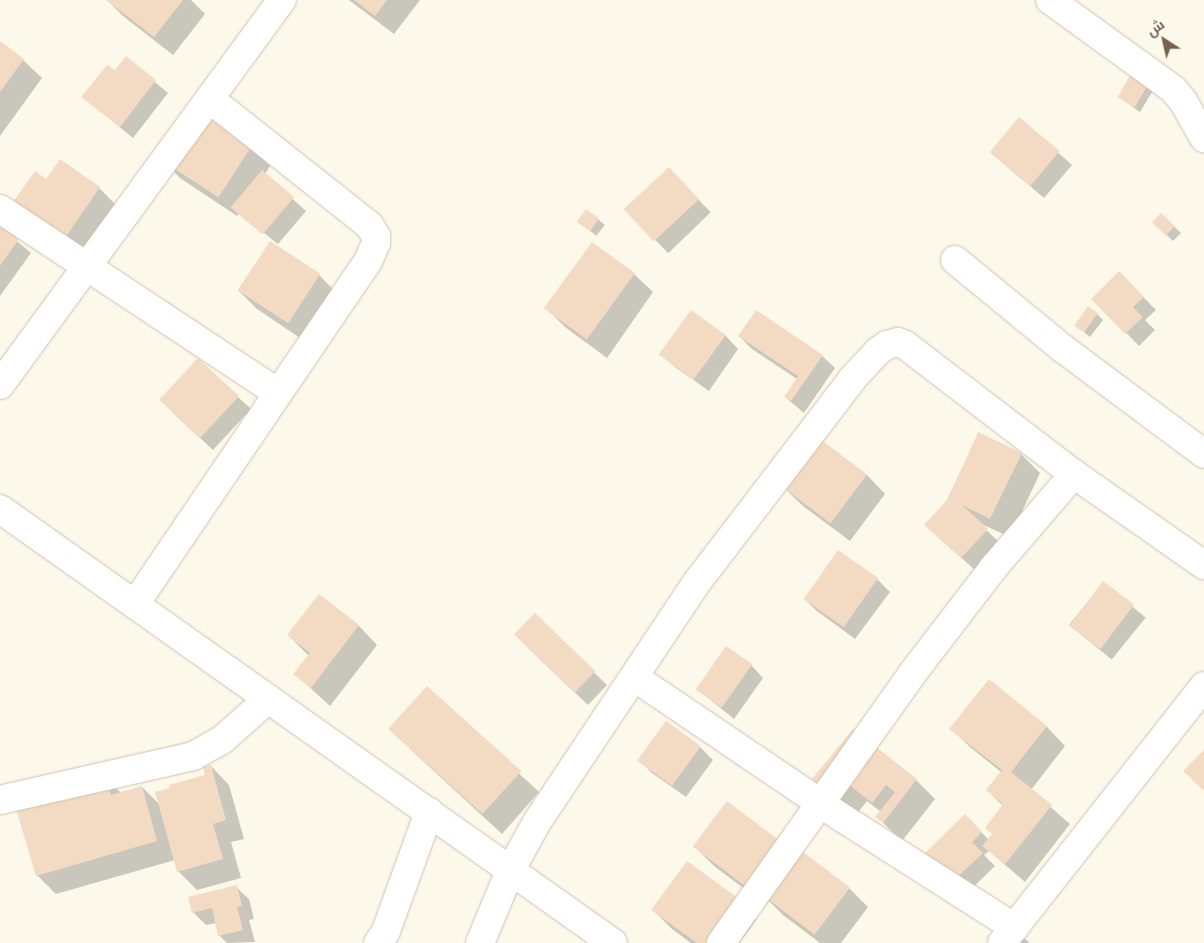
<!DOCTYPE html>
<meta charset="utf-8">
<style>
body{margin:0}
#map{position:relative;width:1204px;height:943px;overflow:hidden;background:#fcf8ea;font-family:"Roboto Condensed",Cairo,sans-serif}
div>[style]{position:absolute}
.shadow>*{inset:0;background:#0003;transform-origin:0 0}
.building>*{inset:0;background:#f2dbc2;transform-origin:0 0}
.roads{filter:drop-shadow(0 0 1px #cfc1af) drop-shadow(0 0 1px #cfc1af)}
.minor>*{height:28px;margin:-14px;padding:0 14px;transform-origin:14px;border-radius:14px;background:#fff}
span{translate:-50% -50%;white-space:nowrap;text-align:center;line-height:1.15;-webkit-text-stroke:4px #fffbf0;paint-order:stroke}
.north{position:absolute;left:1139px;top:15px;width:50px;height:50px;-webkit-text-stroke:4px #fffbf0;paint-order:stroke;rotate:325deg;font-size:14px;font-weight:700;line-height:20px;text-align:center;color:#77624d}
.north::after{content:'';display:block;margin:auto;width:18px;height:22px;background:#77624d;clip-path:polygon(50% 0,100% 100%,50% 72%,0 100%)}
</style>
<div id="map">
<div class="shadow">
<div style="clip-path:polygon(107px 0,191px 0,205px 14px,173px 55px,123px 16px)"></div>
<div style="clip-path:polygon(349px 0,420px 0,394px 34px)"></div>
<div style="clip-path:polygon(0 43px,23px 60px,42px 78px,0 136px)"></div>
<div style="clip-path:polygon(126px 58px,168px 93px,133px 138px,83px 97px,115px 72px)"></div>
<div style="clip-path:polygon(1151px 78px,1157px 84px,1140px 112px,1118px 96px)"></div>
<div style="clip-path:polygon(1019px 118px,1072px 165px,1044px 198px,1004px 164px)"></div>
<div style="clip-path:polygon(251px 147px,270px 166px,265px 174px,306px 211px,278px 244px,239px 213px,237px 216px,180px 178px,161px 159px)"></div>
<div style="clip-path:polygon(60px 161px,99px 188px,118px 207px,84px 256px,33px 221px,46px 181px)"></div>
<div style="left:669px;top:169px;width:60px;height:59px;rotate:46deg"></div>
<div style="left:586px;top:210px;width:24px;height:14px;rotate:38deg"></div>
<div style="clip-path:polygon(1162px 215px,1181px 233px,1173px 241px,1160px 229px)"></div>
<div style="clip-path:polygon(0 227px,31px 253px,0 296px)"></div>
<div style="clip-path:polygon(270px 243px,319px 275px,338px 294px,306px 342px,257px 309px,238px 290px)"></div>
<div style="clip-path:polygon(1119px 273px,1156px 310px,1145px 320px,1155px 330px,1139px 346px,1093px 299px)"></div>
<div style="clip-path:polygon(634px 274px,653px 292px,607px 358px,565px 327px,546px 308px)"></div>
<div style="clip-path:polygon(691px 312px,726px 336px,738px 349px,709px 391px,675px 367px,662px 355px)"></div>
<div style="clip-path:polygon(1097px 314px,1103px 320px,1090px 337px,1075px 325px)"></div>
<div style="clip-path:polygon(739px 336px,822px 356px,835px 368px,804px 413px,785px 397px,797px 379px,752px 349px)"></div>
<div style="clip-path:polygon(238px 397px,251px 409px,213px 450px,173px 413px)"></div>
<div style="clip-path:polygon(979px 433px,1021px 454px,1040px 473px,1010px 537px,979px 523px,1000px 543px,975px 570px,938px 537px,948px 498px)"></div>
<div style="clip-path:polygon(820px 440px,867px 475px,885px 494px,850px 541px,803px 506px,784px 488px)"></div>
<div style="clip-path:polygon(877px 579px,890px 592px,855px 639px,817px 611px,804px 599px)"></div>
<div style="left:1103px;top:583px;width:55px;height:54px;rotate:39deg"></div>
<div style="clip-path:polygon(319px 595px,359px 626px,377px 645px,330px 706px,295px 674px,309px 656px,288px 635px)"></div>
<div style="clip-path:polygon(535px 615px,607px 685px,588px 705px,528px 648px)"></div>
<div style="clip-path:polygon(751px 665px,763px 678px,734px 719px,697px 689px)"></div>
<div style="clip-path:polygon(989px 681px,1047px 727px,1065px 746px,1031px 790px,1070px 824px,1025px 882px,989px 851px,984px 855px,995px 866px,965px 895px,925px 855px,965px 816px,989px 840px,993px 834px,1003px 806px,987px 790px,1001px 772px,970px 747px,951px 729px)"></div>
<div style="clip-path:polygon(427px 688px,539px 792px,502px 834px,409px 748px)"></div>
<div style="clip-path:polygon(666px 723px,700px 747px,713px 760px,686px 797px,652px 773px,639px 760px)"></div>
<div style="clip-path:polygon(853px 730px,916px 780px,935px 799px,902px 841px,877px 817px,881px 812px,867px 801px,855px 816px,833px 798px)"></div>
<div style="clip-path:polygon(211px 766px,229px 785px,244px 839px,231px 842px,241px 878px,197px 890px,178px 871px,175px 860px,56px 894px,37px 875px,105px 777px,121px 793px,142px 787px,160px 805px,207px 776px)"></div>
<div style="clip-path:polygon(780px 842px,799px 850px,849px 888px,868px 907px,841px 943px,820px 943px,783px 915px,769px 901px,766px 905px,714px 866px,695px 847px)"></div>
<div style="clip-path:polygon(236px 887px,249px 899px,254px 919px,249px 920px,255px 942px,227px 943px,219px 935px,216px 923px,206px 925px,193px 912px)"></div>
<div style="clip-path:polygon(738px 900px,757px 919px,739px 943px,691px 943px,672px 929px,653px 910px)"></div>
<div style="clip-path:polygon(1006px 925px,1030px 943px,992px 943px)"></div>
</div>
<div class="building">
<div style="clip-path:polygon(106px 0,183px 0,154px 37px)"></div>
<div style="clip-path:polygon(354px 0,387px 0,375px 16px)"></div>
<div style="clip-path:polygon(0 41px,24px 59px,0 92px)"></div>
<div style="clip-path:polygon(126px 56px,156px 80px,120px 127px,81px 97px,107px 65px,115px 70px)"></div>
<div style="left:1135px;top:67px;width:20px;height:35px;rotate:30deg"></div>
<div style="left:193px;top:108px;width:70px;height:61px;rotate:33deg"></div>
<div style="left:1019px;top:117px;width:53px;height:46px;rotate:40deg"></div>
<div style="clip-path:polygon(60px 159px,100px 187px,65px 238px,13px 202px,35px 171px,46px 179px)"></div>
<div style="left:669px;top:167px;width:44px;height:62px;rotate:47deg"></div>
<div style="left:262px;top:170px;width:42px;height:49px;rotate:40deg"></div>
<div style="left:586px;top:209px;width:16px;height:16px;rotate:35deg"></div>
<div style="left:1161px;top:213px;width:19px;height:13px;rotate:43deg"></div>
<div style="clip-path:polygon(0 225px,19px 239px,0 266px)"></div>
<div style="left:270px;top:241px;width:60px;height:59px;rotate:33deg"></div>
<div style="left:592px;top:242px;width:53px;height:82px;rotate:36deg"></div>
<div style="clip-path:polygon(1119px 271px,1144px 297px,1133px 307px,1143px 317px,1125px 334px,1091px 299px)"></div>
<div style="left:1088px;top:306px;width:12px;height:24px;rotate:35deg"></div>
<div style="left:691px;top:310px;width:43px;height:55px;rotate:36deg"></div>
<div style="clip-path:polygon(756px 310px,823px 355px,791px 401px,784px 397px,798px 376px,738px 336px)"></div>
<div style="left:198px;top:358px;width:56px;height:57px;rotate:43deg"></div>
<div style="clip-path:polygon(978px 432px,1022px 453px,990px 519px,962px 505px,988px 529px,961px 558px,924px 525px,948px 499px)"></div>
<div style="left:820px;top:439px;width:59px;height:61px;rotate:37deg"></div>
<div style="left:838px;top:550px;width:49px;height:60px;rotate:35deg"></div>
<div style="left:1103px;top:581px;width:39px;height:56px;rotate:37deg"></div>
<div style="clip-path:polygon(319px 594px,359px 625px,311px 688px,293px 674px,310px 653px,287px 635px)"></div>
<div style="left:535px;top:613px;width:84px;height:30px;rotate:44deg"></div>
<div style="left:726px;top:646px;width:32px;height:53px;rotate:35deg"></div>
<div style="clip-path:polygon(989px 679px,1047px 726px,1011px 772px,1052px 805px,1005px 864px,982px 846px,992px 834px,985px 828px,1003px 804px,986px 790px,1002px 770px,949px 729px)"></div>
<div style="left:427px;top:686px;width:127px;height:58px;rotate:42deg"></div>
<div style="left:666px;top:721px;width:43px;height:49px;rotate:36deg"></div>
<div style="clip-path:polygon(853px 729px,917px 779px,883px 823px,875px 817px,895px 792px,886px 785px,872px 803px,847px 783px,836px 798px,812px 779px)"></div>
<div style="clip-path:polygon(1204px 750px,1204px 791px,1183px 771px)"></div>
<div style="clip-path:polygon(211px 765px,226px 820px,213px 824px,223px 859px,177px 872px,155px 792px,170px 788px,169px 785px,205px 775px,203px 767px)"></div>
<div style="clip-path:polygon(105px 776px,111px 795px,142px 786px,157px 841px,36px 876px,14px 802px)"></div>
<div style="left:727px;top:801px;width:67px;height:57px;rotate:37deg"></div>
<div style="clip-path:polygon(965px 814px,982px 832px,972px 842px,983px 853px,951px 883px,923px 855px)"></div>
<div style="left:799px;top:849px;width:64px;height:59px;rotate:37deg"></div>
<div style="clip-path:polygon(687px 861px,739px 899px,707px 943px,697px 943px,651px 910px)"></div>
<div style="clip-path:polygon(237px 885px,242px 906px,237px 907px,243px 930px,218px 936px,212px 908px,192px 913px,188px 897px)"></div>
</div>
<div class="roads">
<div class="minor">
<div style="left:1050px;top:0;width:152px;rotate:35.9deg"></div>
<div style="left:1173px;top:89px;width:16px;rotate:50deg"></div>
<div style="left:1183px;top:101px;width:43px;rotate:60.4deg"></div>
<div style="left:0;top:209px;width:333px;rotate:33.5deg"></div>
<div style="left:955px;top:260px;width:139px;rotate:39.4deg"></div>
<div style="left:1062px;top:348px;width:177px;rotate:36.7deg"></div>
<div style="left:0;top:385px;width:477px;rotate:-53.8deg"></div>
<div style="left:0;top:509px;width:751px;rotate:35.3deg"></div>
<div style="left:135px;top:604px;width:415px;rotate:-55.8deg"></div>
<div style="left:368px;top:261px;width:20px;rotate:-66deg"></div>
<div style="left:376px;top:243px;width:7px;rotate:-90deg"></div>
<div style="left:376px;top:236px;width:13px;rotate:-122deg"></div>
<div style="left:369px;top:225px;width:203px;rotate:-141.6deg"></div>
<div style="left:634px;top:677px;width:250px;rotate:34.1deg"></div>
<div style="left:841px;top:817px;width:206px;rotate:32.5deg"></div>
<div style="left:0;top:800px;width:198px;rotate:-12.8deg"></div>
<div style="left:193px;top:756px;width:33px;rotate:-29deg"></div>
<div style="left:222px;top:740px;width:62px;rotate:-41.7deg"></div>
<div style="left:378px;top:943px;width:14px;rotate:-56deg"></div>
<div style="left:386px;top:931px;width:127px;rotate:-70.1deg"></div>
<div style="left:480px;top:943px;width:80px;rotate:-67.3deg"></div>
<div style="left:511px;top:869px;width:54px;rotate:-61deg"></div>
<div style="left:537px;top:822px;width:290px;rotate:-56.3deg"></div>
<div style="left:698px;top:581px;width:255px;rotate:-52.6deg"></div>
<div style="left:853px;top:378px;width:37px;rotate:-47deg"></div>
<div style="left:878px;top:351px;width:11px;rotate:-34deg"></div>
<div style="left:887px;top:345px;width:11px;rotate:-15deg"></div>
<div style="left:898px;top:342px;width:8px;rotate:23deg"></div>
<div style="left:905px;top:345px;width:213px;rotate:37.4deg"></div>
<div style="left:1074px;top:474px;width:159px;rotate:35deg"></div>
<div style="left:721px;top:943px;width:335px;rotate:-54.6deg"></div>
<div style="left:915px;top:670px;width:130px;rotate:-52.5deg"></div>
<div style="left:994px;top:567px;width:123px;rotate:-49.3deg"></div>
<div style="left:1002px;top:943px;width:327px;rotate:-51.8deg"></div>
</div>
</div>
<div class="north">ش</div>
</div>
